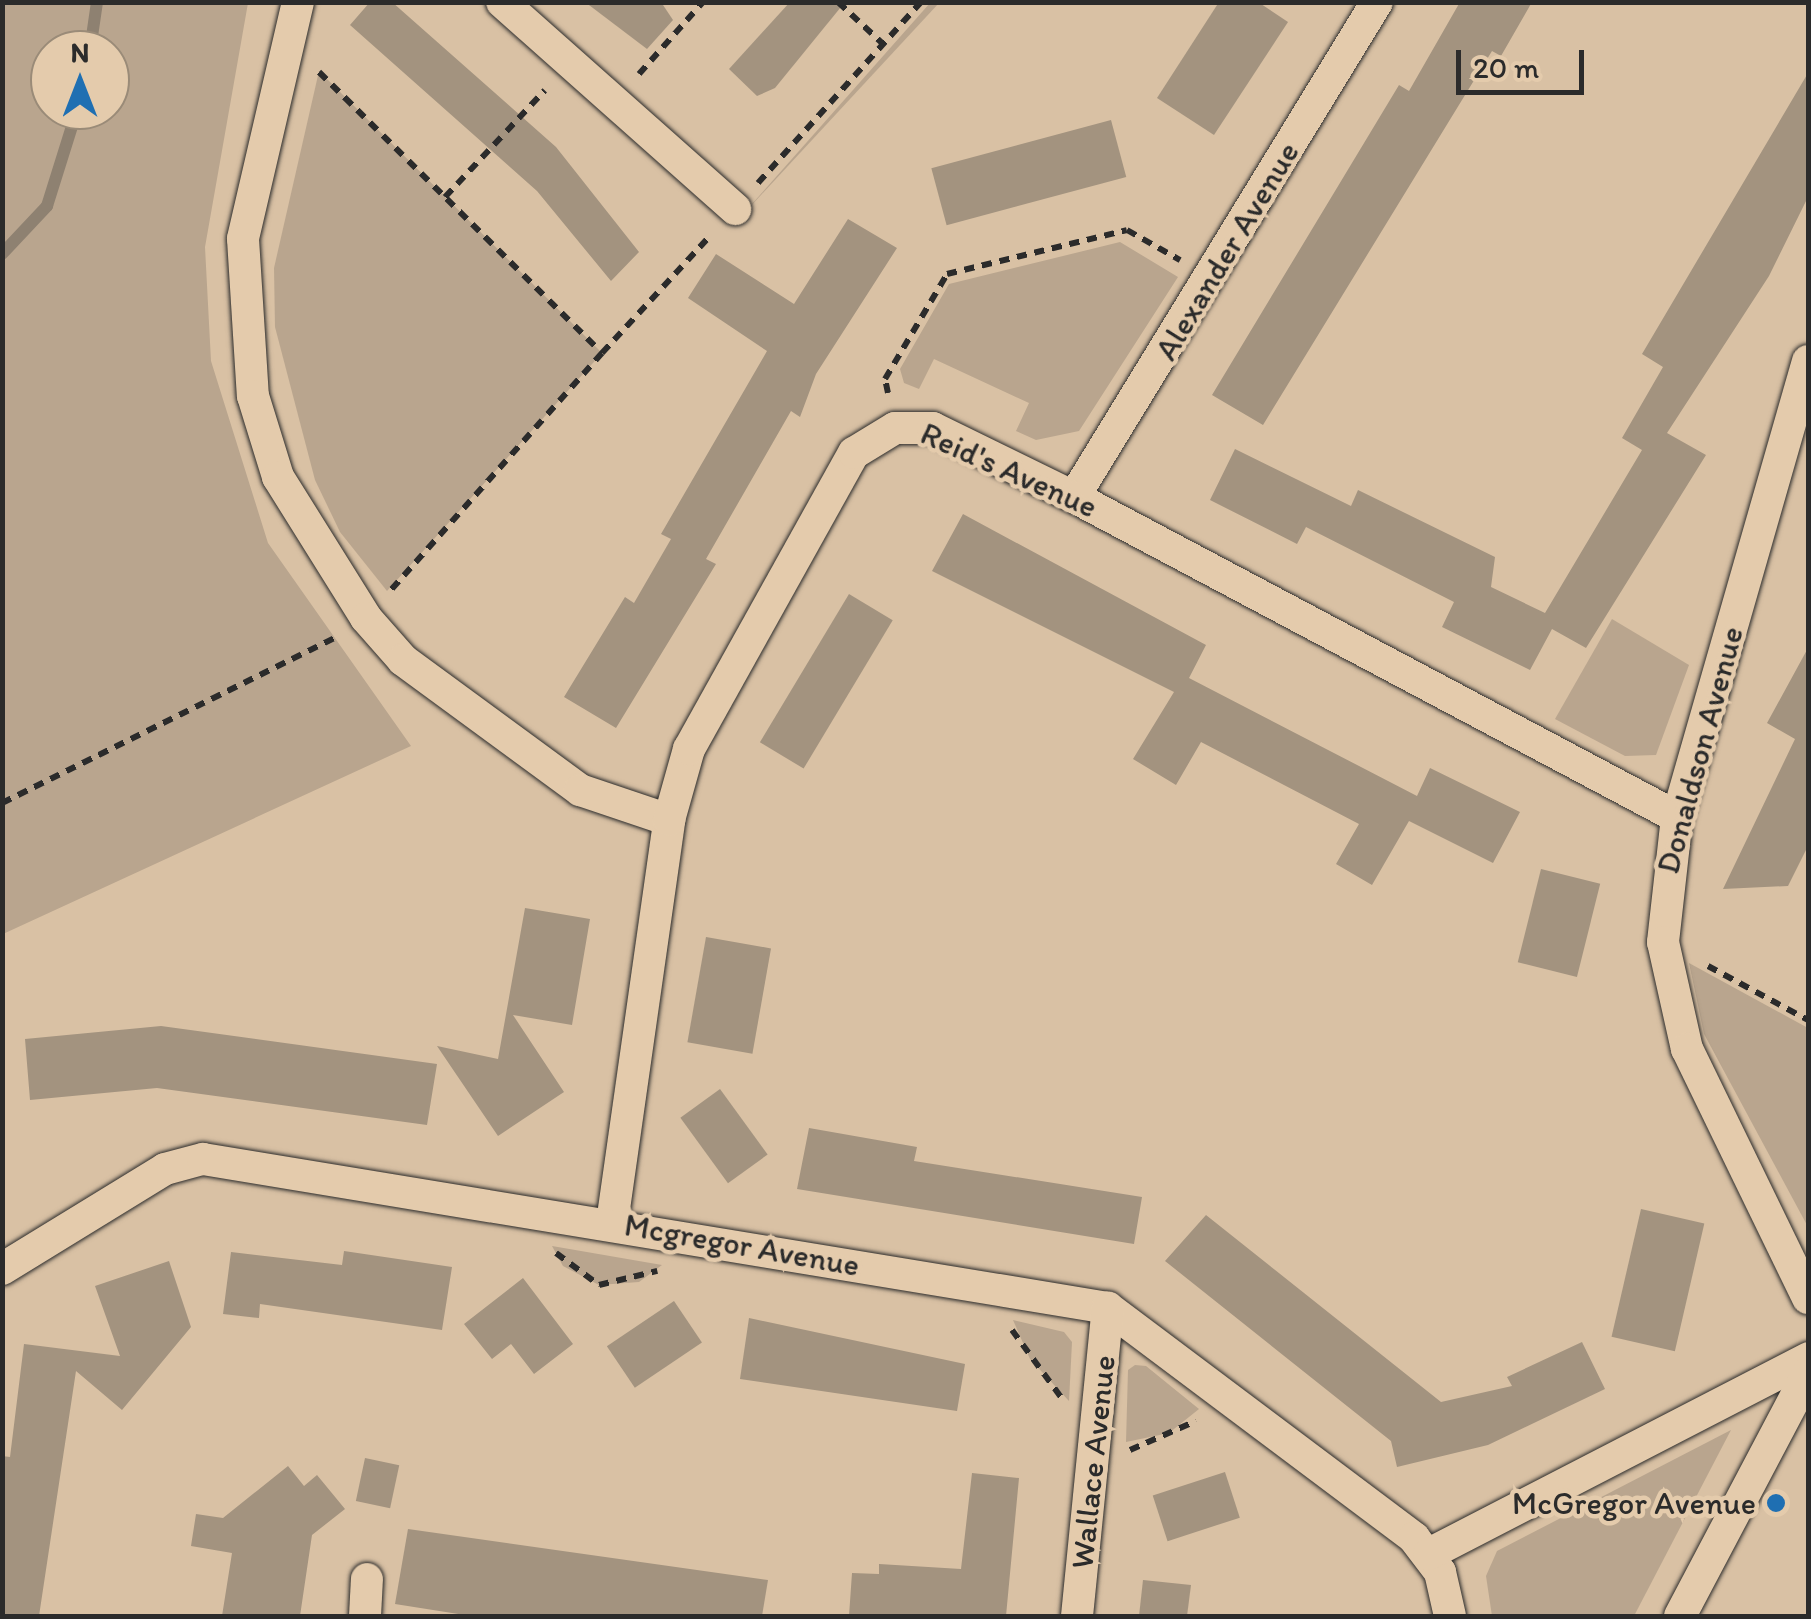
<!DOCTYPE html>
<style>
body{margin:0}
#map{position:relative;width:1811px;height:1619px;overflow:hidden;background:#d9c1a4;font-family:Itim,sans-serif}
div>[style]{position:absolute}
.green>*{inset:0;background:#b9a58e}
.stream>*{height:12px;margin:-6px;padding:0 6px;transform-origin:6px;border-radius:6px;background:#8e8171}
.building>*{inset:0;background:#a3937f;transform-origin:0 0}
.path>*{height:6px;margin-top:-3px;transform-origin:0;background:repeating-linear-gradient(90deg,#2b2b2b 0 10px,transparent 0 18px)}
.roads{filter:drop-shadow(0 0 2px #2b2b2b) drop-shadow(0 0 2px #2b2b2b)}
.minor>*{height:32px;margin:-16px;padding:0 16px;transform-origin:16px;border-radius:16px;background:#e4cbac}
.dots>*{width:28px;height:28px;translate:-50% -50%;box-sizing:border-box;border:5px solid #e4cbac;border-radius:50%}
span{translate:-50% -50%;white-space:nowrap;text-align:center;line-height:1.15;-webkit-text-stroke:9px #e4cbac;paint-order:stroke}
.street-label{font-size:32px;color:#2b2b2b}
.poi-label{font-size:32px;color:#2b2b2b}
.right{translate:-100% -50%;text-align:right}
.frame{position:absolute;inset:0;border:5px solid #2b2b2b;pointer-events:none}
.north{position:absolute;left:30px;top:30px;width:100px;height:100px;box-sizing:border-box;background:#e4cbac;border:2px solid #9a8b78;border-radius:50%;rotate:0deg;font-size:28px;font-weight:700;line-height:40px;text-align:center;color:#2b2b2b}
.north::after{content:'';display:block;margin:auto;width:35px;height:45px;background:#1f6fb2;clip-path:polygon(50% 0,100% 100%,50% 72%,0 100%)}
.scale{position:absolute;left:1456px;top:50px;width:128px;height:45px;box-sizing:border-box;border:5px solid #2b2b2b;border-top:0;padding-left:12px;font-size:30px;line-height:35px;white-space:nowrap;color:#2b2b2b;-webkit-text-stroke:8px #e4cbac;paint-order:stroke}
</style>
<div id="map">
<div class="green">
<div style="clip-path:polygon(evenodd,2px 3px,248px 3px,205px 247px,211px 361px,268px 543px,411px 746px,3px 934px,2px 3px,50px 50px,110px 50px,110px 110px,50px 110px,50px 50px)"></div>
<div style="clip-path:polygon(930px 3px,939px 3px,736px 222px)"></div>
<div style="clip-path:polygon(319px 71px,602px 353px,387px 591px,340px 532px,315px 480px,275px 327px,274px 268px)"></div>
<div style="clip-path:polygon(1120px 242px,1178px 277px,1079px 431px,1036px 440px,1016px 431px,1029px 403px,934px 359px,919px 389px,904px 383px,900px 369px,949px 284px)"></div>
<div style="clip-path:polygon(1612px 619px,1689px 665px,1656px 755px,1625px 756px,1555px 719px)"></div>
<div style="clip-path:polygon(1689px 963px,1808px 1028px,1808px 1227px,1704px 1034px)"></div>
<div style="clip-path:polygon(552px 1246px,662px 1265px,639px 1282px,599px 1285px,563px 1266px)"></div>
<div style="clip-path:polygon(1013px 1320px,1064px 1332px,1072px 1342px,1069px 1401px,1030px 1359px)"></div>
<div style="clip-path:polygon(1135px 1365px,1146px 1366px,1199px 1409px,1169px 1433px,1126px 1442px,1128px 1370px)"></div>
<div style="clip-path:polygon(1731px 1430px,1634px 1616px,1492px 1616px,1486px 1576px,1497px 1551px)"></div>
</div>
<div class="stream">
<div style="left:90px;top:50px;width:49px;rotate:-81.7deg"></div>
<div style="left:2px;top:254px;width:66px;rotate:-46.8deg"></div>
<div style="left:47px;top:206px;width:101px;rotate:-72.6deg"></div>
</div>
<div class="building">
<div style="clip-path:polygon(370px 2px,392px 2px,556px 147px,639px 252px,611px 281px,537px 191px,350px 25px)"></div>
<div style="clip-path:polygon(585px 2px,661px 2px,673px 20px,647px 49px)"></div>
<div style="clip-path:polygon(790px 2px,845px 2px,775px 88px,757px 96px,729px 69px)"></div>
<div style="clip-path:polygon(1219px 2px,1258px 2px,1288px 22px,1214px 135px,1157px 98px)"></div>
<div style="clip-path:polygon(1460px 2px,1532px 2px,1501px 56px,1492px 51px,1263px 425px,1212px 395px,1399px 85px,1409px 91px)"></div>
<div style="clip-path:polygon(1808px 73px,1808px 197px,1769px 276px,1667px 433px,1706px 455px,1586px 648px,1552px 629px,1530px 670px,1442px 627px,1454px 602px,1306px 527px,1297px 544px,1210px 500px,1235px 449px,1351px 506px,1358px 490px,1495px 557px,1491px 587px,1545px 613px,1642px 450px,1622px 438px,1663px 367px,1642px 354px)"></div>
<div style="left:1111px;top:120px;width:59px;height:186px;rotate:75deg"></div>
<div style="clip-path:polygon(848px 219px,897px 248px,816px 374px,800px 417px,791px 411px,706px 559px,716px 564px,616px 728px,564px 697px,625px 597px,634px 603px,671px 539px,661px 534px,767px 351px,688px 298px,716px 254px,794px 304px)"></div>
<div style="clip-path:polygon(963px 514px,1206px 645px,1189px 678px,1417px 796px,1430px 768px,1520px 812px,1493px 863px,1409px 821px,1372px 885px,1336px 864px,1359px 824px,1201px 742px,1176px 785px,1133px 759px,1174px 692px,932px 571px)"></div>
<div style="left:849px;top:594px;width:51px;height:173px;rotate:31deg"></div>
<div style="clip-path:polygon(1808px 648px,1808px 846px,1788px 886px,1723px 889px,1795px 739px,1767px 723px)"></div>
<div style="left:1541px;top:869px;width:61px;height:96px;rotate:14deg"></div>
<div style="clip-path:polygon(525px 908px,590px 919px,572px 1025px,513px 1015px,564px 1092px,498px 1136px,437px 1046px,498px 1059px)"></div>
<div style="left:706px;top:937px;width:66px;height:107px;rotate:10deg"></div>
<div style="clip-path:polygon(161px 1026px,437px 1064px,427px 1125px,157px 1088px,30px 1100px,25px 1039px)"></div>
<div style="left:720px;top:1089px;width:81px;height:49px;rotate:54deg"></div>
<div style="clip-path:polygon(809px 1128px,917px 1147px,914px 1161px,1142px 1197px,1134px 1244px,797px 1189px)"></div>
<div style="left:1641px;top:1209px;width:65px;height:131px;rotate:13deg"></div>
<div style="clip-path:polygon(1206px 1215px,1441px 1402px,1512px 1386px,1507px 1377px,1582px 1342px,1605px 1389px,1488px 1445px,1397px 1467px,1391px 1441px,1165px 1261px)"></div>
<div style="clip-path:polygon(344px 1251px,452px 1267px,442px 1330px,260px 1304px,259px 1318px,223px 1314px,231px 1252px,342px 1265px)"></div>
<div style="clip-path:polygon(169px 1261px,191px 1327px,122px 1410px,76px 1371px,39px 1616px,2px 1616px,2px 1456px,10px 1457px,24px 1344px,120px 1356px,95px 1286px)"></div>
<div style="clip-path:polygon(523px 1278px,573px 1344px,534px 1374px,511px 1344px,492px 1359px,464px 1324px)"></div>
<div style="left:674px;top:1301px;width:50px;height:81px;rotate:56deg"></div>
<div style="clip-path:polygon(749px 1318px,965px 1364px,957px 1411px,740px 1379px)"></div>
<div style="left:365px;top:1458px;width:35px;height:44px;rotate:12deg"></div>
<div style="clip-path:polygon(288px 1466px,304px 1486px,317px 1475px,345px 1509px,312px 1535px,300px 1616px,222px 1616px,232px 1553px,191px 1546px,196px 1514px,223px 1518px)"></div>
<div style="left:1225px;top:1472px;width:48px;height:76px;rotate:72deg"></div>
<div style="clip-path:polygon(972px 1473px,1019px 1478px,1006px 1616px,849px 1616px,852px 1573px,879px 1574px,879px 1564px,961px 1569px)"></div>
<div style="clip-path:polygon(408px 1529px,768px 1580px,762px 1616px,471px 1616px,395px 1604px)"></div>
<div style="clip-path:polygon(1143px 1580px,1191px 1585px,1187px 1616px,1139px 1616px)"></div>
</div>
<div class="path">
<div style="left:838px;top:2px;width:62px;rotate:43deg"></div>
<div style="left:319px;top:72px;width:399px;rotate:44.8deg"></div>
<div style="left:602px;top:353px;width:319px;rotate:131.7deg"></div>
<div style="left:639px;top:74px;width:96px;rotate:-48.4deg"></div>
<div style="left:758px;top:183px;width:244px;rotate:-48deg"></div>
<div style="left:445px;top:197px;width:146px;rotate:-46.9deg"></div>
<div style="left:602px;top:353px;width:159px;rotate:-47.3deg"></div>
<div style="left:888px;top:393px;width:14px;rotate:-102deg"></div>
<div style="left:885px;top:379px;width:122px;rotate:-59.4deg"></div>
<div style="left:947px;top:274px;width:185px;rotate:-13.7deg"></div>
<div style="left:1127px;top:230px;width:61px;rotate:29.5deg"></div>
<div style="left:2px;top:803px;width:372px;rotate:-26.4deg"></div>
<div style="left:1708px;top:966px;width:114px;rotate:28.4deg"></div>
<div style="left:556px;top:1253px;width:54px;rotate:36.7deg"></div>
<div style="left:599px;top:1285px;width:60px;rotate:-13.6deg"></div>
<div style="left:1012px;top:1330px;width:87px;rotate:53.9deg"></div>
<div style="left:1130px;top:1450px;width:72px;rotate:-23.7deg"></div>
</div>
<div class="roads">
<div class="minor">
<div style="left:298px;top:2px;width:243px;rotate:103.1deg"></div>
<div style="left:243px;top:239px;width:157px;rotate:86.4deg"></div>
<div style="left:253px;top:396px;width:85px;rotate:72.8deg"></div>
<div style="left:278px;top:477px;width:166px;rotate:58deg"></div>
<div style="left:366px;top:618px;width:56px;rotate:48.6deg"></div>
<div style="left:403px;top:660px;width:220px;rotate:36.3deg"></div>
<div style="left:580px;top:790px;width:94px;rotate:18.6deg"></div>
<div style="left:502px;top:2px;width:312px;rotate:41.6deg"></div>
<div style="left:1808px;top:361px;width:474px;rotate:106deg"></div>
<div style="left:1677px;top:817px;width:126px;rotate:96.4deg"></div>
<div style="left:1663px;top:942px;width:110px;rotate:77.4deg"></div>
<div style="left:1687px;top:1049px;width:277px;rotate:64.1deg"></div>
<div style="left:1074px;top:497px;width:580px;rotate:-58.53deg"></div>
<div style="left:612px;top:1223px;width:407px;rotate:-81.9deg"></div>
<div style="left:669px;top:820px;width:74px;rotate:-74.3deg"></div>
<div style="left:689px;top:749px;width:339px;rotate:-60.9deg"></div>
<div style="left:854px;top:453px;width:48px;rotate:-31.4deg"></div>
<div style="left:895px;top:428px;width:38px"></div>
<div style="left:933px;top:428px;width:157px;rotate:26.1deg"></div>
<div style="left:1074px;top:497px;width:683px;rotate:27.95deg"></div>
<div style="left:2px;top:1269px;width:191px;rotate:-31.5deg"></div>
<div style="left:165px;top:1169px;width:39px;rotate:-15deg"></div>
<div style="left:203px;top:1159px;width:917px;rotate:9.35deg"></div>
<div style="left:1108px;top:1308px;width:383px;rotate:36.9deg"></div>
<div style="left:1414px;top:1538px;width:43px;rotate:52.6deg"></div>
<div style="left:1440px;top:1572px;width:45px;rotate:77.2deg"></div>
<div style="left:1429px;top:1554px;width:427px;rotate:-27.3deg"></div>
<div style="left:365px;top:1616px;width:37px;rotate:-87deg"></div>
<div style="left:1077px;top:1616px;width:310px;rotate:-84.3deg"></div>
<div style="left:1680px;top:1616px;width:275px;rotate:-62.2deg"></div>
</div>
</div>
<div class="dots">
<div style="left:1776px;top:1503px;background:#1f6fb2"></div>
</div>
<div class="street-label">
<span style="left:1227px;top:251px;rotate:-59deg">Alexander Avenue</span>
<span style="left:1009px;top:470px;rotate:24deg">Reid's Avenue</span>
<span style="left:1700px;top:750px;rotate:-75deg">Donaldson Avenue</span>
<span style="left:742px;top:1245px;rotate:10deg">Mcgregor Avenue</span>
<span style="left:1093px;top:1462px;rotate:-84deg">Wallace Avenue</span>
</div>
<div class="poi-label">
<span class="right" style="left:1756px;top:1503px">McGregor Avenue</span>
</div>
<div class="frame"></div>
<div class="north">N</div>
<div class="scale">20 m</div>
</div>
